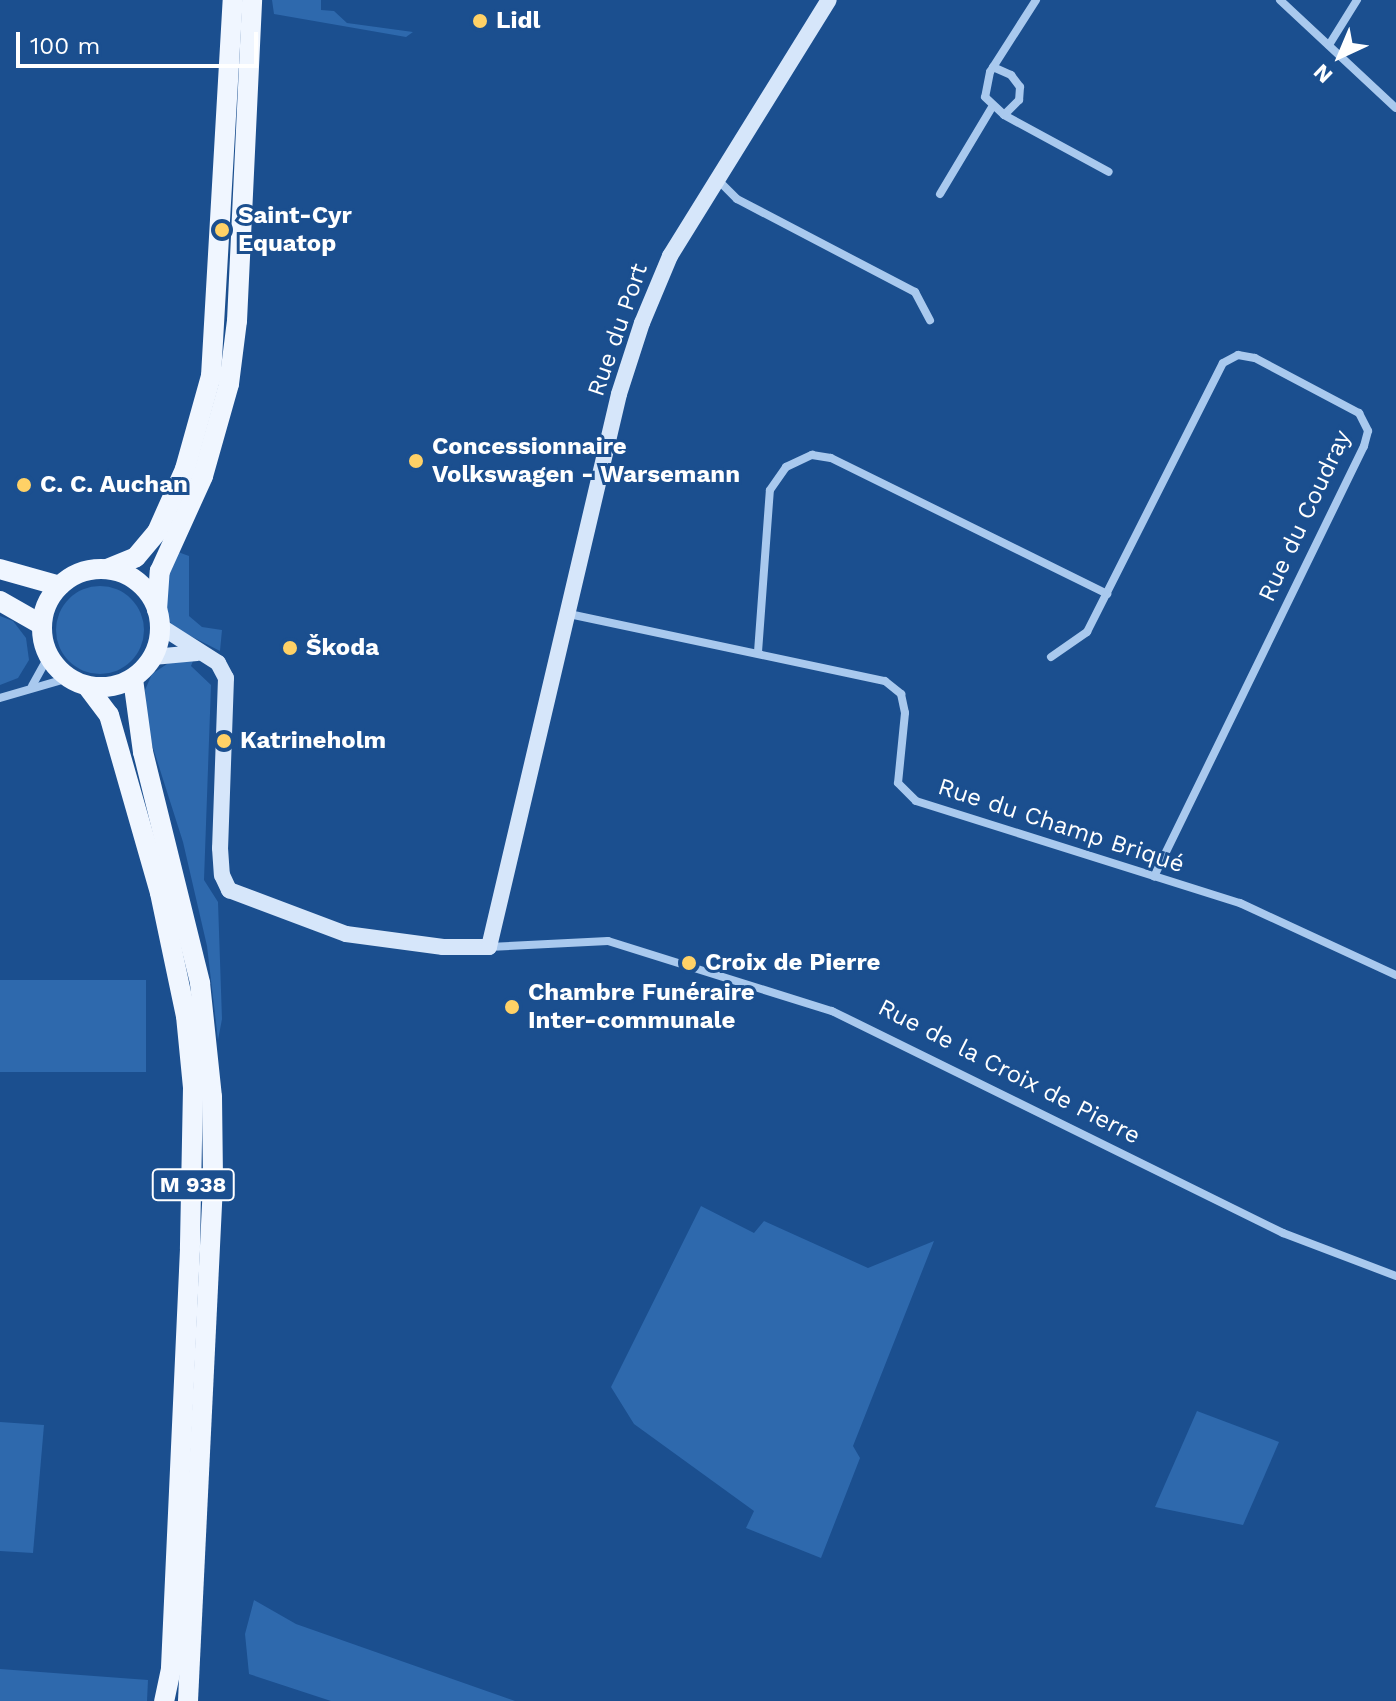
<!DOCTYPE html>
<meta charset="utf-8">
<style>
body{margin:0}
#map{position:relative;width:1396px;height:1701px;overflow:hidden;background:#1b4f8f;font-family:"Work Sans",sans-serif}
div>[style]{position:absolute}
.green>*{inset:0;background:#2e69ad;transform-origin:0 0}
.round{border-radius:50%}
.street>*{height:8px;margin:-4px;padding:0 4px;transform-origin:4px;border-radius:4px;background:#a9c9ee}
.secondary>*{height:16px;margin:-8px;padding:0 8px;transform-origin:8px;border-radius:8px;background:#d6e6fa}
.primary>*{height:20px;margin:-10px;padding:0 10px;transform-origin:10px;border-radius:10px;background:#f0f6ff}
.primary>.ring{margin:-10px;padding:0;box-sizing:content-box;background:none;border:20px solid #f0f6ff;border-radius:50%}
.dots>*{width:22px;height:22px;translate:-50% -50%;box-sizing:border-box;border:4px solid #1b4f8f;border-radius:50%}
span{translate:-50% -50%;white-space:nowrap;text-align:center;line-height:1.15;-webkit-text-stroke:6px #1b4f8f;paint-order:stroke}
.shield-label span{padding:2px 6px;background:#1b4f8f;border:2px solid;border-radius:6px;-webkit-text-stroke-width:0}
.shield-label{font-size:22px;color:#fff;font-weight:700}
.poi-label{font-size:24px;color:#fff;font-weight:700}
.left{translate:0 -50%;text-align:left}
.street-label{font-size:24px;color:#fff}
.north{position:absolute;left:1300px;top:16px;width:80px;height:80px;-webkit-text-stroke:6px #1b4f8f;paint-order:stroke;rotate:224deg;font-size:22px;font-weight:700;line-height:32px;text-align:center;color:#fff}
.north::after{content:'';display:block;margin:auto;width:28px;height:36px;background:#fff;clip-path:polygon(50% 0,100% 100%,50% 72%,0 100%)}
.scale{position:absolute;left:16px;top:32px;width:242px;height:36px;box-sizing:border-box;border:4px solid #fff;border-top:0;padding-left:10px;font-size:24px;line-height:28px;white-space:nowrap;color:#fff;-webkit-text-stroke:6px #1b4f8f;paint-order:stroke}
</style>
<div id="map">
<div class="green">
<div style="clip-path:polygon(272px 0,321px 0,321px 10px,334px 11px,347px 23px,413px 32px,406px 37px,274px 14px)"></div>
<div style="clip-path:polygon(178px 552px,189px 556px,189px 616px,202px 627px,222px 630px,220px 651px,173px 627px,165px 613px,165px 584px)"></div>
<div class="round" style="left:56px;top:586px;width:88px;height:88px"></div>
<div style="clip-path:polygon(0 616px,13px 621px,26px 638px,29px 660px,18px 678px,0 685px)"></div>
<div style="clip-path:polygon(193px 661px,191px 666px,211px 685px,204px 880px,218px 902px,222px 1019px,218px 1040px,207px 946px,183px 842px,147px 729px,145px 690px,152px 674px,170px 662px)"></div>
<div style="left:0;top:980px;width:146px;height:92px"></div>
<div style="clip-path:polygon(701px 1206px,754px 1233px,764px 1221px,868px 1268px,934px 1241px,853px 1446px,860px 1458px,821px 1558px,746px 1528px,754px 1511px,634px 1424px,611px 1387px)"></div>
<div style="clip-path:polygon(1197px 1411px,1279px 1442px,1243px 1525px,1155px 1507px)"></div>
<div style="clip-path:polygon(0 1422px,44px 1425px,33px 1553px,0 1551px)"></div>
<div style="clip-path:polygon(254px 1600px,296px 1624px,515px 1701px,331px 1701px,249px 1674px,245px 1634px)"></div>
<div style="clip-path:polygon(0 1669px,148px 1680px,147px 1701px,0 1701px)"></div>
</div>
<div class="street">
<div style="left:1036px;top:0;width:85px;rotate:122.6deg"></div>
<div style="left:990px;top:72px;width:25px;rotate:101deg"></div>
<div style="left:985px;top:97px;width:26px;rotate:43deg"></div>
<div style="left:1004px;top:115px;width:119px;rotate:28.5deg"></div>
<div style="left:1280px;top:0;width:158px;rotate:43deg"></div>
<div style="left:1329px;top:45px;width:53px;rotate:-58.1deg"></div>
<div style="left:993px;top:67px;width:20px;rotate:24deg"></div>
<div style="left:1011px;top:75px;width:15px;rotate:53deg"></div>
<div style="left:1020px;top:87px;width:13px;rotate:94deg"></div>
<div style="left:1019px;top:100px;width:21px;rotate:135deg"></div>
<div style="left:718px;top:180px;width:27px;rotate:45deg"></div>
<div style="left:737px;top:199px;width:201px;rotate:27.6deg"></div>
<div style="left:915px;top:292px;width:32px;rotate:62deg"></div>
<div style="left:940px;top:194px;width:101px;rotate:-59.1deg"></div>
<div style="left:569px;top:614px;width:323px;rotate:12deg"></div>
<div style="left:885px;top:681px;width:21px;rotate:39deg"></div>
<div style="left:901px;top:694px;width:19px;rotate:78deg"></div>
<div style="left:905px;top:713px;width:70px;rotate:95.7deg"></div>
<div style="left:898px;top:783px;width:25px;rotate:45deg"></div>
<div style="left:916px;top:801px;width:340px;rotate:17.5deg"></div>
<div style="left:1240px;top:903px;width:172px;rotate:24.8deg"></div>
<div style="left:758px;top:652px;width:162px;rotate:-85.8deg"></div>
<div style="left:770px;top:490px;width:28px;rotate:-55deg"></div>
<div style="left:786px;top:467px;width:29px;rotate:-25deg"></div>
<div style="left:812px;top:455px;width:19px;rotate:9deg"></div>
<div style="left:831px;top:458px;width:308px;rotate:26.2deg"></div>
<div style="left:1051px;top:657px;width:44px;rotate:-34.8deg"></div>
<div style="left:1087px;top:632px;width:301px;rotate:-63.2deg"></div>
<div style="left:1223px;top:363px;width:17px;rotate:-28deg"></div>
<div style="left:1238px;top:355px;width:17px;rotate:10deg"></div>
<div style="left:1255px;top:358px;width:118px;rotate:27.9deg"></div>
<div style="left:1359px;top:413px;width:20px;rotate:63deg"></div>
<div style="left:1368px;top:431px;width:16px;rotate:105deg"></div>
<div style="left:1364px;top:446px;width:479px;rotate:116deg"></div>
<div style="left:32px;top:686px;width:35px;rotate:-61deg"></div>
<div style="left:0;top:698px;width:72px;rotate:-16.2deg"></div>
<div style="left:489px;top:947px;width:119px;rotate:-2.9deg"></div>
<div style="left:608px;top:941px;width:235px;rotate:17.4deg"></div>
<div style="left:832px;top:1011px;width:503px;rotate:26.21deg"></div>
<div style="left:1283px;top:1233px;width:121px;rotate:20.8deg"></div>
</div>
<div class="secondary">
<div style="left:160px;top:626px;width:69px;rotate:32.5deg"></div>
<div style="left:218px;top:663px;width:17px;rotate:62deg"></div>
<div style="left:226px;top:678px;width:170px;rotate:92deg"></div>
<div style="left:220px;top:848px;width:27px;rotate:86deg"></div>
<div style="left:222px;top:875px;width:17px;rotate:65deg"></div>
<div style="left:229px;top:890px;width:125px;rotate:20.6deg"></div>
<div style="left:346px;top:934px;width:98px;rotate:7.6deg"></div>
<div style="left:443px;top:947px;width:46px"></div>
<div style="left:489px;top:947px;width:568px;rotate:-76.77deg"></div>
<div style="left:619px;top:394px;width:75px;rotate:-72.1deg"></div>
<div style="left:642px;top:323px;width:73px;rotate:-67.3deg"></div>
<div style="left:670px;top:256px;width:301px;rotate:-58.2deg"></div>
<div style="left:153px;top:657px;width:44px;rotate:-5.2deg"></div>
</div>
<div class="primary">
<div style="left:0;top:569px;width:62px;rotate:15.8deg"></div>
<div style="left:107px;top:569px;width:31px;rotate:-22deg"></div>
<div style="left:136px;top:557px;width:33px;rotate:-50deg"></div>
<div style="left:157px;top:532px;width:69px;rotate:-66deg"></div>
<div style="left:185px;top:469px;width:97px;rotate:-74.4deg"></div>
<div style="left:211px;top:376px;width:377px;rotate:-86.7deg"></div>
<div class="ring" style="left:42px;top:569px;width:98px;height:98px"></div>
<div style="left:0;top:601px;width:48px;rotate:29.7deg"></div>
<div style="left:157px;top:610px;width:39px;rotate:-86deg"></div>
<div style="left:160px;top:571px;width:104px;rotate:-65.6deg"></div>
<div style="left:203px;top:476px;width:96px;rotate:-74.2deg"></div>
<div style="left:229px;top:384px;width:64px;rotate:-82.8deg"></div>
<div style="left:237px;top:321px;width:321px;rotate:-87.3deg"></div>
<div style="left:133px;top:679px;width:74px;rotate:82.2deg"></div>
<div style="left:143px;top:752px;width:238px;rotate:76.1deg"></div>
<div style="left:200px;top:983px;width:115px;rotate:84deg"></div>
<div style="left:212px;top:1097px;width:87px;rotate:89.3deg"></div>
<div style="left:213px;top:1184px;width:518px;rotate:92.77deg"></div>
<div style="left:87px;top:686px;width:36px;rotate:53deg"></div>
<div style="left:109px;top:715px;width:185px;rotate:74deg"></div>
<div style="left:160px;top:893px;width:126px;rotate:78.1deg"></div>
<div style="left:186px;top:1016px;width:72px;rotate:84.4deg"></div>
<div style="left:193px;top:1088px;width:161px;rotate:91.1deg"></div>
<div style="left:190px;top:1249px;width:420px;rotate:92.6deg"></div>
<div style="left:171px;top:1669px;width:33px;rotate:102deg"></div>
</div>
<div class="dots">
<div style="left:480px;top:21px;background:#ffd166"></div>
<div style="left:222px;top:230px;background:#ffd166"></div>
<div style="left:416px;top:461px;background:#ffd166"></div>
<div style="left:24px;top:485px;background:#ffd166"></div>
<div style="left:290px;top:648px;background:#ffd166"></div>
<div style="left:224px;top:741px;background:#ffd166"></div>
<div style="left:689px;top:963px;background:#ffd166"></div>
<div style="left:512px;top:1007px;background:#ffd166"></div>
</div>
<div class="shield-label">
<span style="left:193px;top:1185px">M 938</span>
</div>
<div class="poi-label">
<span class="left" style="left:496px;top:21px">Lidl</span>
<span class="left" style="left:238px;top:230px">Saint-Cyr<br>Equatop</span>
<span class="left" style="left:432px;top:461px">Concessionnaire<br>Volkswagen - Warsemann</span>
<span class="left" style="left:40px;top:485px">C. C. Auchan</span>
<span class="left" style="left:306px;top:648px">Škoda</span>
<span class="left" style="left:240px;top:741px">Katrineholm</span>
<span class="left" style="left:705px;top:963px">Croix de Pierre</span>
<span class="left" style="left:528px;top:1007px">Chambre Funéraire<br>Inter-communale</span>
</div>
<div class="street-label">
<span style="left:618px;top:330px;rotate:-71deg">Rue du Port</span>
<span style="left:1305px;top:516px;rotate:-65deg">Rue du Coudray</span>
<span style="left:1061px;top:826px;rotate:18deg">Rue du Champ Briqué</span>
<span style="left:1009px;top:1072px;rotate:27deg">Rue de la Croix de Pierre</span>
</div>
<div class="north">N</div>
<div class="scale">100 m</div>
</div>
